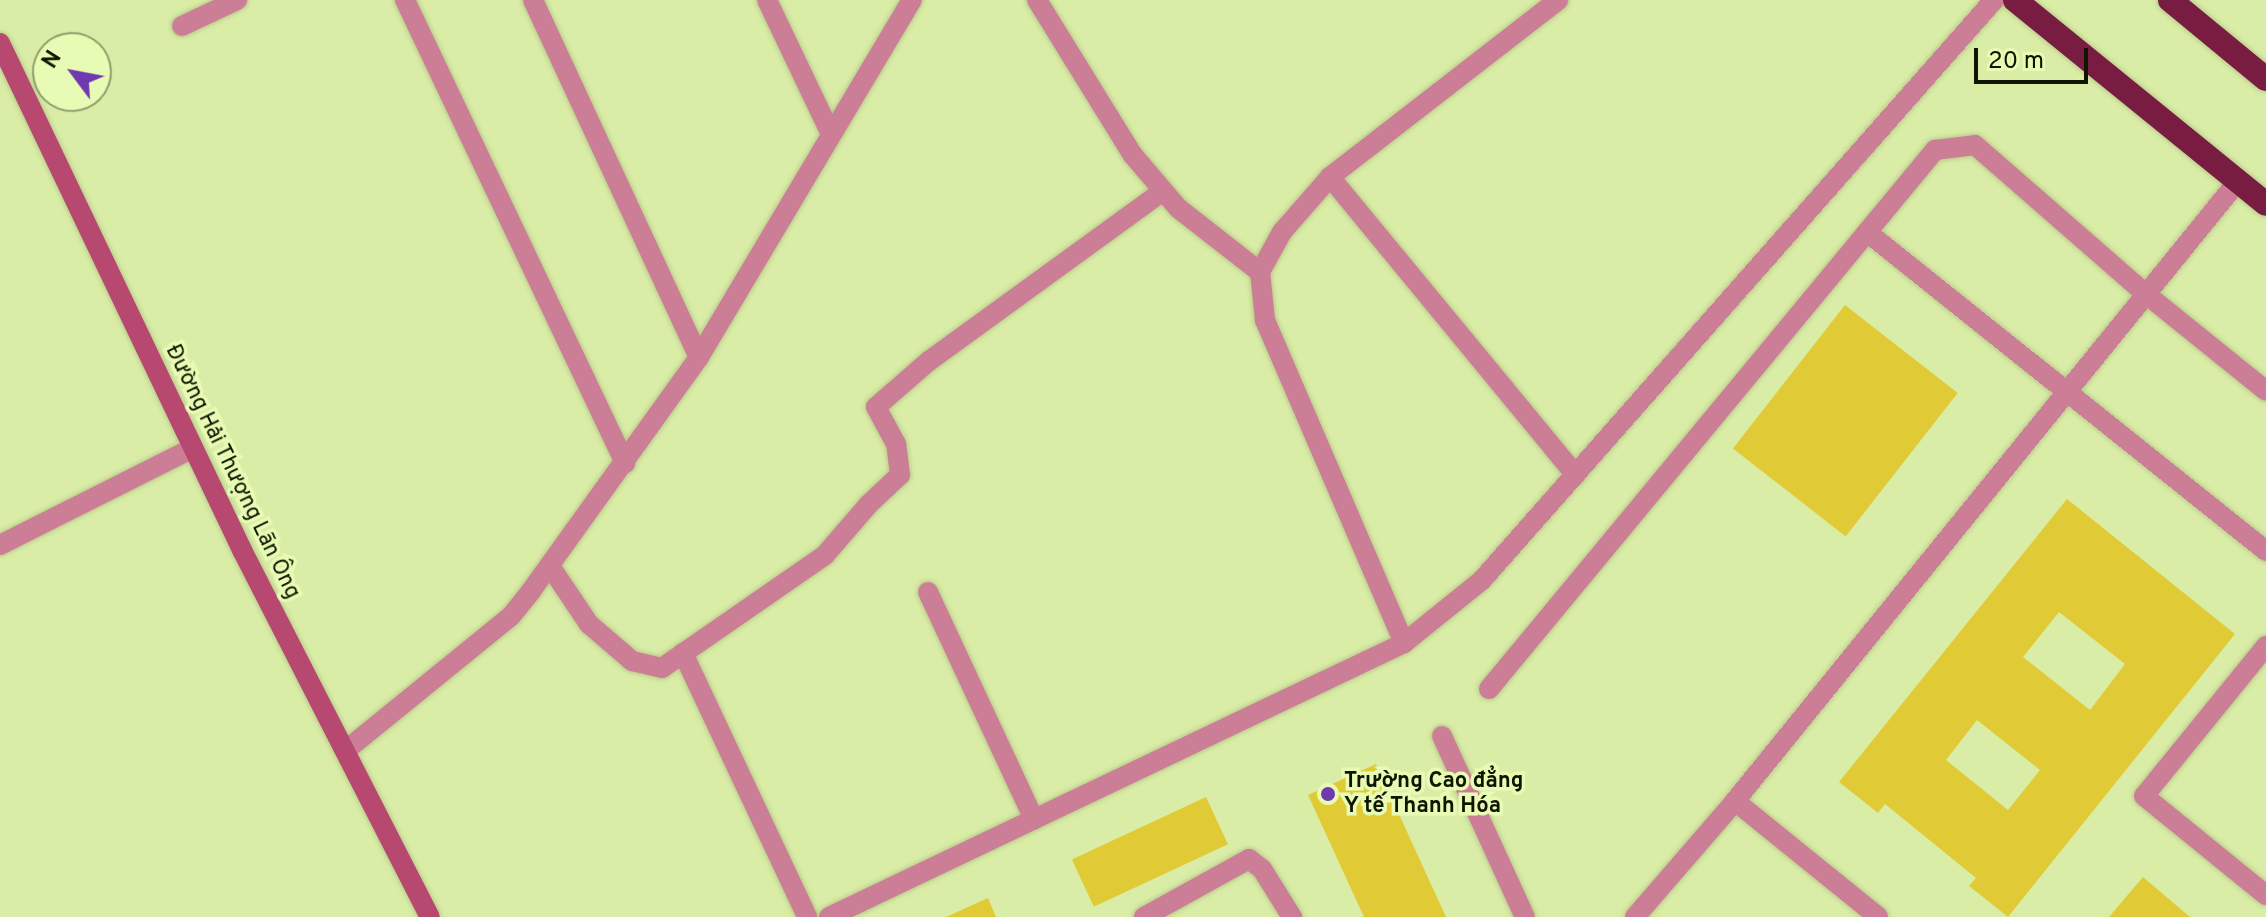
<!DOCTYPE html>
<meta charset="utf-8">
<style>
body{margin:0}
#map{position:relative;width:2266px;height:917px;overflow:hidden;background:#daeda7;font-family:Overpass,sans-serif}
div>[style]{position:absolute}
.building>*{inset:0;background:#e0cb37;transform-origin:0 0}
.roads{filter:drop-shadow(0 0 2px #baca8c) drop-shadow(0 0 2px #baca8c)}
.lane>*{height:20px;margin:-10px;padding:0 10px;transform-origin:10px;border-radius:10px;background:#cb7e95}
.street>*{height:20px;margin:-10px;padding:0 10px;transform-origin:10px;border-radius:10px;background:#cb7e95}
.secondary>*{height:20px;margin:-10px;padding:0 10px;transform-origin:10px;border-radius:10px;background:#b7486f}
.highway>*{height:24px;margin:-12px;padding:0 12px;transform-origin:12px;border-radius:12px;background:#791c42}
.dots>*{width:22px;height:22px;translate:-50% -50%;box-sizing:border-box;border:4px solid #e7fbb4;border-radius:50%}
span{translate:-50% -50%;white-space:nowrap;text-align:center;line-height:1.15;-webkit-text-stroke:7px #e7fbb4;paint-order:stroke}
.street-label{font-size:22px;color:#0f1500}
.poi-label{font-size:22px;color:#0f1500;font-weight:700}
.left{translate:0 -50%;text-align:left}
.north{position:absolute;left:32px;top:32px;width:80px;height:80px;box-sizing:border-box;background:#e7fbb4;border:2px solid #919f6c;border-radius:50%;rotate:302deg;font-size:22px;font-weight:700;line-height:32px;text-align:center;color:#0f1500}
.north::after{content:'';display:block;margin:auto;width:28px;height:36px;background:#6f39af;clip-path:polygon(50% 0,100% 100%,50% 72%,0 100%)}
.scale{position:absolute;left:1974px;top:48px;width:114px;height:36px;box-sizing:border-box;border:4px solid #0f1500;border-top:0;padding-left:10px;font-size:24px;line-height:28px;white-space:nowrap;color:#0f1500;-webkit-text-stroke:6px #e7fbb4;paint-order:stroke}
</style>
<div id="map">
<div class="building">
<div style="left:1845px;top:305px;width:143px;height:182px;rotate:38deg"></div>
<div style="clip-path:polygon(evenodd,2067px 499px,2235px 634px,2008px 917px,1969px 886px,1976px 878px,1885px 804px,1878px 813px,1839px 782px,2067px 499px,2059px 612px,2125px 664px,2090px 710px,2023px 657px,2059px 612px,2067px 499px,1977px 720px,2040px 770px,2008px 810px,1946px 760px,1977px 720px)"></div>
<div style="clip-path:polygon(1376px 764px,1446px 917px,1364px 917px,1308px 795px)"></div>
<div style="left:1206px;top:797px;width:52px;height:148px;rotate:65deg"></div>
<div style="clip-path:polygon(2143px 877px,2190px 917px,2109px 917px)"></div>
<div style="clip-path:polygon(988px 898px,996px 917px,946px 917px)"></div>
</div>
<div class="roads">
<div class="lane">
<div style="left:1867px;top:232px;width:511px;rotate:38.64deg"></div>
<div style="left:550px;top:566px;width:70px;rotate:56.1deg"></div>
<div style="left:589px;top:624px;width:57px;rotate:40.7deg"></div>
<div style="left:632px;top:661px;width:31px;rotate:13deg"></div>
<div style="left:662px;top:668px;width:198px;rotate:-34.7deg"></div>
<div style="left:825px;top:555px;width:67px;rotate:-49.2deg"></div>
<div style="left:869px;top:504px;width:42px;rotate:-43.1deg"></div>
<div style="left:900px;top:475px;width:31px;rotate:-97deg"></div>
<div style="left:896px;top:444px;width:42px;rotate:-118.4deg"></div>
<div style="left:876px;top:407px;width:70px;rotate:-41deg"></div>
<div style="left:929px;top:361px;width:289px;rotate:-36deg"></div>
<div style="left:928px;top:592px;width:251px;rotate:65deg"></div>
<div style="left:2266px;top:646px;width:193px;rotate:129.1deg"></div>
<div style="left:2144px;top:796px;width:157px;rotate:39.1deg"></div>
<div style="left:683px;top:653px;width:292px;rotate:64.8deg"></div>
<div style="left:1489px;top:689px;width:700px;rotate:-50.39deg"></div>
<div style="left:1935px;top:150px;width:40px;rotate:-7.1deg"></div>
<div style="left:1975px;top:145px;width:227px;rotate:41.1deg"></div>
<div style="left:2146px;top:294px;width:154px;rotate:38.9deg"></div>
<div style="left:1442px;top:736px;width:199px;rotate:65.4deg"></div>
<div style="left:1735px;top:801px;width:184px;rotate:39deg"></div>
<div style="left:1144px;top:917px;width:120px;rotate:-28.9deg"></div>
<div style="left:1249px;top:859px;width:16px;rotate:38deg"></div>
<div style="left:1262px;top:869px;width:57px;rotate:58deg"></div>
<div style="left:1635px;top:917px;width:153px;rotate:-49.2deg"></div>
<div style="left:1735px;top:801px;width:798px;rotate:-50.95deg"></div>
</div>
<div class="street">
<div style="left:405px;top:0;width:513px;rotate:64.58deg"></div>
<div style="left:533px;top:0;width:394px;rotate:65.1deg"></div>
<div style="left:767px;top:0;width:148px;rotate:64.5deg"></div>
<div style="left:1037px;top:0;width:181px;rotate:58.3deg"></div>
<div style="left:1132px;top:154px;width:71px;rotate:49.6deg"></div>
<div style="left:1178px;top:208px;width:104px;rotate:38deg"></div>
<div style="left:182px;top:26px;width:61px;rotate:-25.3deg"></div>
<div style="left:1330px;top:177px;width:386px;rotate:50.5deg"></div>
<div style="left:0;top:545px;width:216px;rotate:-26.7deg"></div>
<div style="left:1404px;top:643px;width:352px;rotate:-113.3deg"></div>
<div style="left:1265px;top:320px;width:48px;rotate:-95.9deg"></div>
<div style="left:1260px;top:272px;width:46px;rotate:-61.2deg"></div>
<div style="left:1282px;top:232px;width:73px;rotate:-48.9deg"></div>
<div style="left:1330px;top:177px;width:289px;rotate:-37.8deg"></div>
<div style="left:345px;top:751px;width:214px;rotate:-39.1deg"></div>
<div style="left:511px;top:616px;width:32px;rotate:-51deg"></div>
<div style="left:531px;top:591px;width:288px;rotate:-54.3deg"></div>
<div style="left:699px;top:357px;width:416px;rotate:-59.2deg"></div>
<div style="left:829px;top:917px;width:637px;rotate:-25.48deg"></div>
<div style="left:1404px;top:643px;width:100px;rotate:-38.9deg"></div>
<div style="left:1482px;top:580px;width:774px;rotate:-48.56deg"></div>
</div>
<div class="secondary">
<div style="left:0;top:43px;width:562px;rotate:64.48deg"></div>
<div style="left:242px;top:550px;width:412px;rotate:62.9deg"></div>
</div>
<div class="highway">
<div style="left:2015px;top:0;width:323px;rotate:39.1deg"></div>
<div style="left:2170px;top:0;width:124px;rotate:39.5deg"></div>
</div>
</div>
<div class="dots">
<div style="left:1328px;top:794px;background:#6f39af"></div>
</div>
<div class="street-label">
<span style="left:232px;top:472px;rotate:64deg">Đường Hải Thượng Lãn Ông</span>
</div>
<div class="poi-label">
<span class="left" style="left:1344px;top:794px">Trường Cao đẳng<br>Y tế Thanh Hóa</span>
</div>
<div class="north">N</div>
<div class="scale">20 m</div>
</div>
